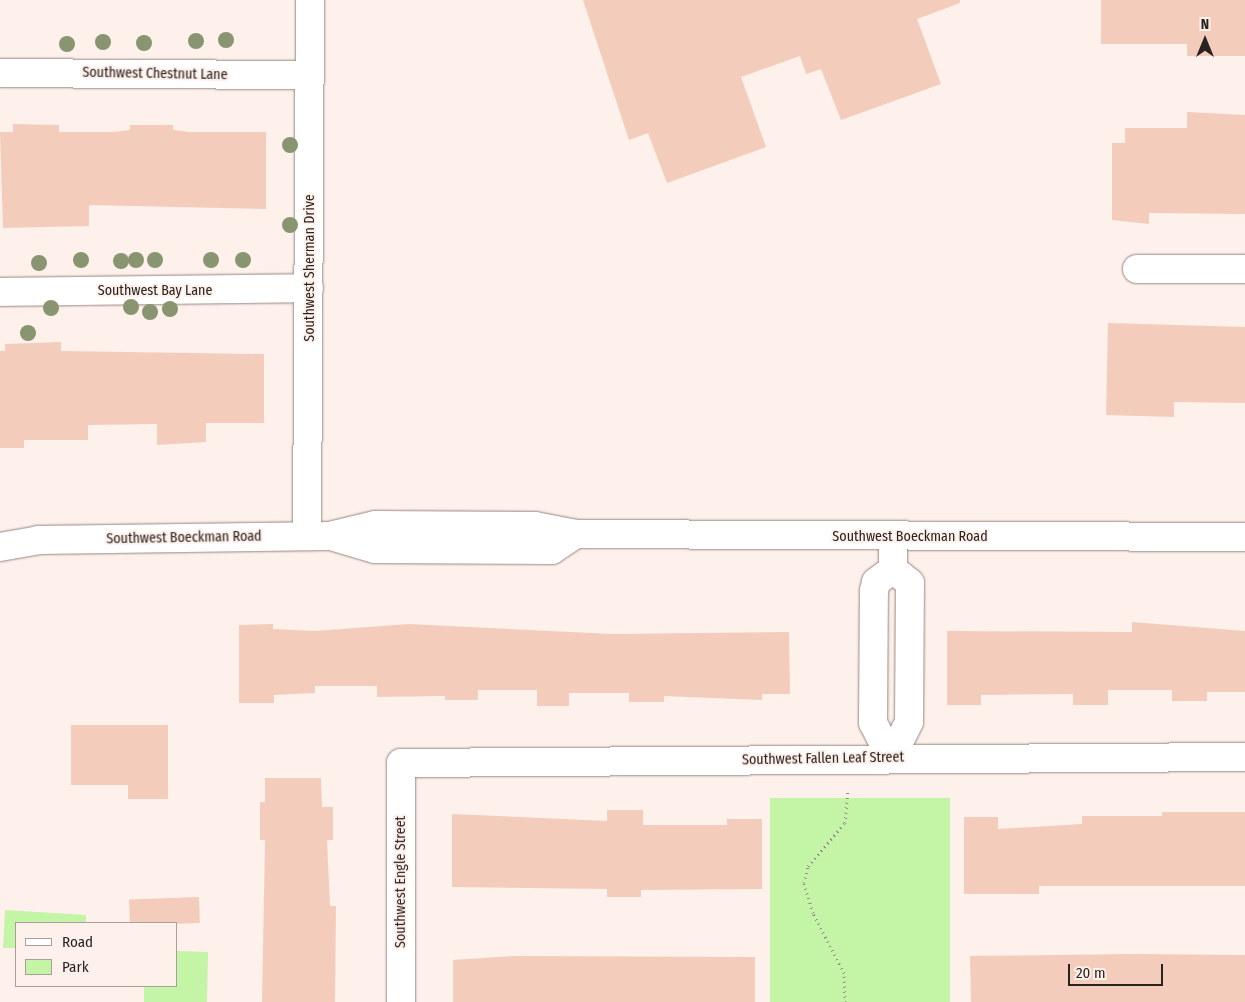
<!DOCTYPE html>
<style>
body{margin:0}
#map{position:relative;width:1245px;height:1002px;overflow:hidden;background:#fef0ea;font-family:"Fira Sans Condensed",sans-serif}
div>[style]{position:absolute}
.green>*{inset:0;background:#c4f4a6;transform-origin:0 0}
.building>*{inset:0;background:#f4ccbc;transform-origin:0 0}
.path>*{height:3px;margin-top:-1.5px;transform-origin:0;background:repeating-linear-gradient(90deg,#958c88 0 1px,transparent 0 5px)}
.roads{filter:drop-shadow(0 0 1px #958882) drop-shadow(0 0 1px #958882)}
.minor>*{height:28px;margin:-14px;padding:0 14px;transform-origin:14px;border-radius:14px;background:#fff}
.major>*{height:28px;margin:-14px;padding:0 14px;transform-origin:14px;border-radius:14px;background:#fff}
.trees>*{width:16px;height:16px;margin:-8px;border-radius:50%;background:#899471}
span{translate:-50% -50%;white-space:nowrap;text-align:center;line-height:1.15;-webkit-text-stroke:4px #fef0ea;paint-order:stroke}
.street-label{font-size:14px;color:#282321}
.legend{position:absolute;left:15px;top:922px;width:162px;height:65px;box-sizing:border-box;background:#fef0ea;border:1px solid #a89e9a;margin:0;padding:6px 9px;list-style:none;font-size:15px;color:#282321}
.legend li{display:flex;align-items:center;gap:10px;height:25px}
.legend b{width:25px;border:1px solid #a89e9a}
.north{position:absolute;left:1180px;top:15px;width:50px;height:50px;-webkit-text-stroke:4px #fef0ea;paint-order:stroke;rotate:0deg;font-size:14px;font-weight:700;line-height:20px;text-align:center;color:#282321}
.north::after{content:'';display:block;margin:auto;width:18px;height:22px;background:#282321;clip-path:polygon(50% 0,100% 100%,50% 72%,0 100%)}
.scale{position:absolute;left:1068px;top:964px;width:95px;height:22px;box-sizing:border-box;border:2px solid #282321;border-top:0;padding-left:6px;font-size:15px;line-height:18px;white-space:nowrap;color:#282321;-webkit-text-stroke:4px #fef0ea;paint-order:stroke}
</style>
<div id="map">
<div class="green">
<div style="left:950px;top:798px;width:204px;height:180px;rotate:90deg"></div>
<div style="clip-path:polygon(5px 910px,86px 915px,86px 923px,16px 923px,16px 948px,3px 948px)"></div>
<div style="clip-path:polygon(176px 951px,208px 952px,207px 1002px,144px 1002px,144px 986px,176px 986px)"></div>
</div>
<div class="building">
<div style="clip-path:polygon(583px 0,960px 0,960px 3px,917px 19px,941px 84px,841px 120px,821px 69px,806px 74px,800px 56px,741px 77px,766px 147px,667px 183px,648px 133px,629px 140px)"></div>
<div style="clip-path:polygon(1101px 0,1245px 0,1245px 56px,1187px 56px,1187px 44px,1101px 44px)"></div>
<div style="clip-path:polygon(1187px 112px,1245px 115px,1245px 214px,1149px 213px,1149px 224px,1112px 220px,1112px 143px,1125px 143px,1125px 128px,1187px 128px)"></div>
<div style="clip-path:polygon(13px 124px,59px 125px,59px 132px,114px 132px,130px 130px,130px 125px,173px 125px,173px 130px,189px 132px,266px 132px,266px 209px,89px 205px,89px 226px,3px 228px,0 132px,13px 132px)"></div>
<div style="clip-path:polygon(1108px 323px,1245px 327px,1245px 403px,1174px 402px,1174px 417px,1106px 415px)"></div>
<div style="clip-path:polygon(61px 342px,61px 351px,264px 354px,264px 423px,206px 423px,206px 442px,157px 445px,157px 424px,88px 425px,88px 440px,24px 440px,24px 448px,0 448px,0 351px,5px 351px,5px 344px)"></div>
<div style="clip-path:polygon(1132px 622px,1245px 631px,1245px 692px,1207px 692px,1207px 701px,1172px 701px,1172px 690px,1108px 690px,1108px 705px,1073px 705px,1073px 694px,981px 695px,981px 705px,947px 705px,947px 631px,1132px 632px)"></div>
<div style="clip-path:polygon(273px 624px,273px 629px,315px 631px,409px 624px,612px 634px,789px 632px,790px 694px,762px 694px,762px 700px,664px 696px,664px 702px,629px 702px,629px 693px,569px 693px,569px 706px,537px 706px,537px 690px,478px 690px,478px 700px,445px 700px,445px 696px,377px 697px,377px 686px,315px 686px,315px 693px,274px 695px,274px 703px,239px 703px,239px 625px)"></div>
<div style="clip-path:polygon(71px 725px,168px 725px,168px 799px,128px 799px,128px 785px,71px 785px)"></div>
<div style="clip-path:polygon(265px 778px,321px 778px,322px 807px,333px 807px,333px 840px,327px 840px,330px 906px,336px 906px,335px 1002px,262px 1002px,265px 840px,260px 840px,260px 802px,265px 802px)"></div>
<div style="clip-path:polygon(607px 810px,643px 810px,643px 825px,727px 825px,727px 819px,762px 819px,762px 889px,641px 890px,641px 897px,607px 897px,607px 889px,452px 887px,452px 814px,607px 821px)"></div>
<div style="clip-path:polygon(1162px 812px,1245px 812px,1245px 886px,1039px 886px,1039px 894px,964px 894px,964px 817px,998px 817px,998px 829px,1082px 824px,1082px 816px,1162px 816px)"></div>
<div style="left:199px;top:897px;width:26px;height:70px;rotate:88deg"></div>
<div style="clip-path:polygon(1133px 954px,1245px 955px,1245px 1002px,971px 1002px,970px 956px)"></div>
<div style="clip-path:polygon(514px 956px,755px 957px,755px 1002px,453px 1002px,453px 960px)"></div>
</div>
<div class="path">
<div style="left:845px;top:1002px;width:29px;rotate:-92deg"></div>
<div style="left:844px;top:973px;width:68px;rotate:-117.3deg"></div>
<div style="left:813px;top:913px;width:31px;rotate:-107deg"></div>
<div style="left:804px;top:883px;width:17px;rotate:-77deg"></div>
<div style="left:808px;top:866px;width:57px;rotate:-49.3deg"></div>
<div style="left:845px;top:823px;width:33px;rotate:-85deg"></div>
</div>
<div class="roads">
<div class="minor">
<div style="left:0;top:73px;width:310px;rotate:0.4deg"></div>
<div style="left:1137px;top:269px;width:108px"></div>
<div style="left:0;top:292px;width:309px;rotate:-0.7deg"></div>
<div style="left:307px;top:536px;width:536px;rotate:-89.68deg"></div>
<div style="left:891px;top:758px;width:40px;rotate:-63.4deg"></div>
<div style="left:909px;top:722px;width:139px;rotate:-89.6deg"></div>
<div style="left:910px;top:583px;width:22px;rotate:-141deg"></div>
<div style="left:893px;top:569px;width:31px;rotate:-90deg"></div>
<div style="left:891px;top:758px;width:39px;rotate:-117deg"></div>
<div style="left:873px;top:723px;width:132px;rotate:-89.6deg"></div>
<div style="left:874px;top:591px;width:9px;rotate:-77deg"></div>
<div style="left:876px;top:582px;width:21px;rotate:-37deg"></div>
<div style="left:401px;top:1002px;width:239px;rotate:-90deg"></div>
<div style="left:401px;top:763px;width:844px;rotate:-0.41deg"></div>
</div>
<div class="major">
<div style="left:331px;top:536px;width:46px;rotate:16.5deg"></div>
<div style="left:375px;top:549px;width:177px;rotate:0.3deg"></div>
<div style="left:552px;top:550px;width:29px;rotate:-34deg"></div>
<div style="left:0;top:547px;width:39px;rotate:-10deg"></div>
<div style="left:38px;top:540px;width:291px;rotate:-0.8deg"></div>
<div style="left:329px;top:536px;width:47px;rotate:-13.4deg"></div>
<div style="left:375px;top:525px;width:160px;rotate:0.4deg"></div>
<div style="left:535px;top:526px;width:42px;rotate:11deg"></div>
<div style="left:576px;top:534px;width:669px;rotate:0.26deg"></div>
</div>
</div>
<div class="trees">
<div style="left:226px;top:40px"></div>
<div style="left:196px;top:41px"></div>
<div style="left:103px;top:42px"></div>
<div style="left:144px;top:43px"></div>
<div style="left:67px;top:44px"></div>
<div style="left:290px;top:145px"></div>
<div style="left:290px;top:225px"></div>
<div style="left:81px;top:260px"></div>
<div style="left:136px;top:260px"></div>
<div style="left:155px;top:260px"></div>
<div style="left:211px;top:260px"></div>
<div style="left:243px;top:260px"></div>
<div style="left:121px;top:261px"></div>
<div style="left:39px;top:263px"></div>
<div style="left:131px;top:307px"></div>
<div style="left:51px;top:308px"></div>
<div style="left:170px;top:309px"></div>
<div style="left:150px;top:312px"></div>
<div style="left:28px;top:333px"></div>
</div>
<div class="street-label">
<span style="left:155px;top:74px;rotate:1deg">Southwest Chestnut Lane</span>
<span style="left:310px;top:268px;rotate:-90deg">Southwest Sherman Drive</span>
<span style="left:155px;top:291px">Southwest Bay Lane</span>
<span style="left:910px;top:537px">Southwest Boeckman Road</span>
<span style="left:184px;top:538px;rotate:-1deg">Southwest Boeckman Road</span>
<span style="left:823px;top:759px;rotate:-1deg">Southwest Fallen Leaf Street</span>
<span style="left:401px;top:882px;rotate:-90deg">Southwest Engle Street</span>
</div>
<ul class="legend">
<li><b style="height:6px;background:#fff"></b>Road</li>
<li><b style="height:14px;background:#c4f4a6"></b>Park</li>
</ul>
<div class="north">N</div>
<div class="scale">20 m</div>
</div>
